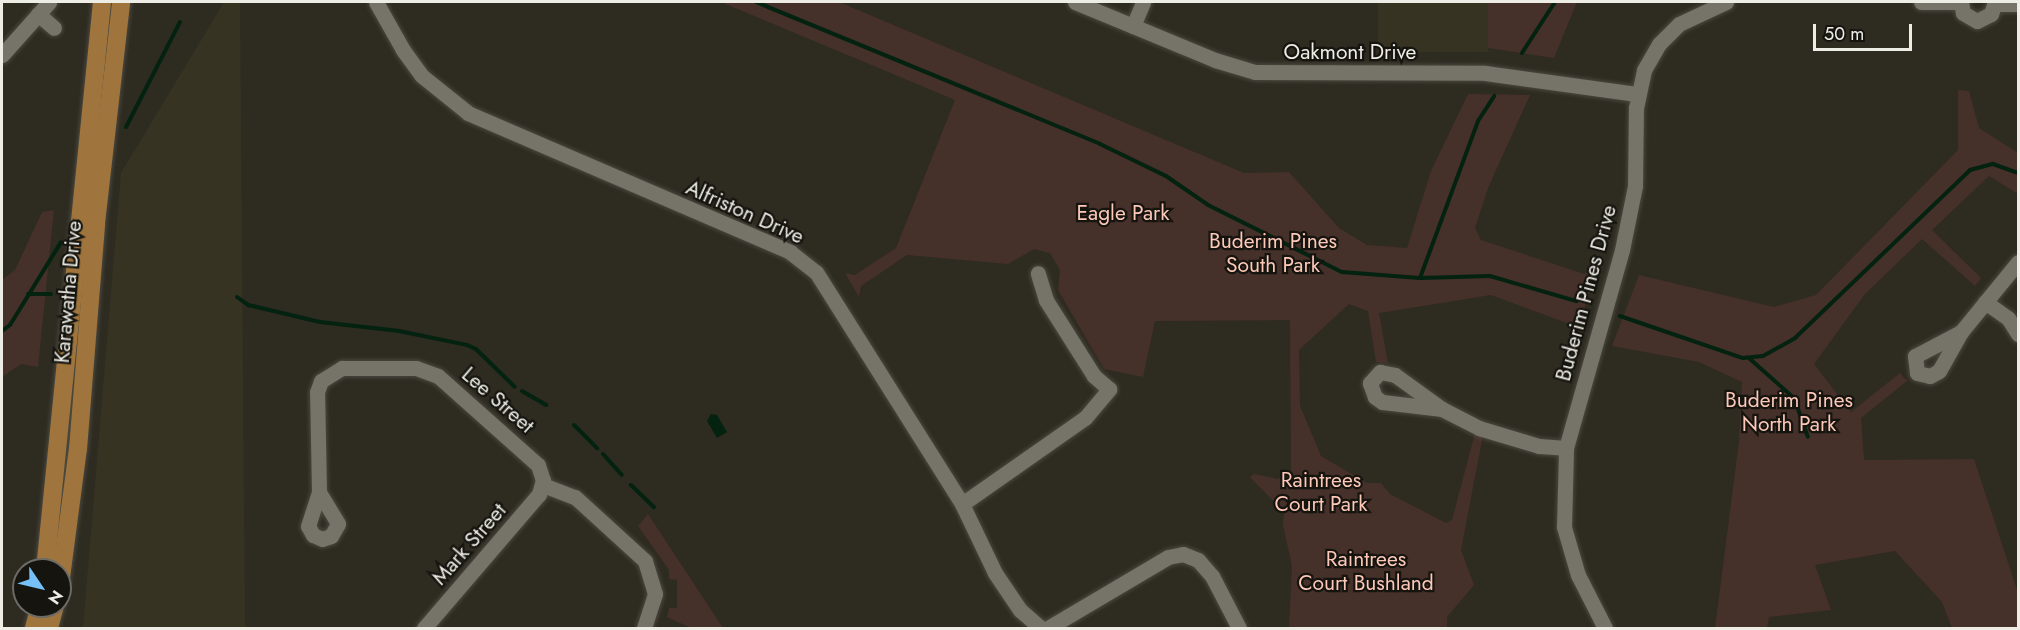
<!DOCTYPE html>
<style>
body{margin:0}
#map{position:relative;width:2020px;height:630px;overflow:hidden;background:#2e2b21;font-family:Jost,sans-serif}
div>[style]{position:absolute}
.built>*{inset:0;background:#373323;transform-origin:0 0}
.green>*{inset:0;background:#46302a}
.water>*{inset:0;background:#032210}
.stream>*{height:4px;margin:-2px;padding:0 2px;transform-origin:2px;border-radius:2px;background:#032210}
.roads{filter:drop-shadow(0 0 2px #4a483f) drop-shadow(0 0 2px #4a483f)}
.minor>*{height:15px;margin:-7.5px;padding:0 7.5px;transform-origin:7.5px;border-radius:7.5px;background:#767368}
.major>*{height:18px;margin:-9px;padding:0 9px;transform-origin:9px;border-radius:9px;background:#9f753d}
span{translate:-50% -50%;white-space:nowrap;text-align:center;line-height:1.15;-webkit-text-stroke:4.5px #15140f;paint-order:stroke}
.street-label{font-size:21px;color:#edece5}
.park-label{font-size:21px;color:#fdc8b8}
.frame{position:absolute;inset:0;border:3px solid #edece5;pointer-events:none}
.north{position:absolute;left:12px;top:558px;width:60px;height:60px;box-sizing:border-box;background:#15140f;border:2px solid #6b6a65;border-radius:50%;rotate:125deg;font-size:16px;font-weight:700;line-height:24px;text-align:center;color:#edece5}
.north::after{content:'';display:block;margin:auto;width:21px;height:27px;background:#76c0f7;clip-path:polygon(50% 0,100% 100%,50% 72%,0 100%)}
.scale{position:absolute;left:1813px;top:24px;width:99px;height:27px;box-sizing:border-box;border:3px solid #edece5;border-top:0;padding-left:8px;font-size:18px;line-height:21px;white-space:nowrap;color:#edece5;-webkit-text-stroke:4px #15140f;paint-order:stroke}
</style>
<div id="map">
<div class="built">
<div style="clip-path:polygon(224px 2px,240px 2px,245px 628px,83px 628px,121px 173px)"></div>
<div style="left:1378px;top:2px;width:110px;height:50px"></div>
</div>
<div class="green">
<div style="clip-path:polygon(721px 2px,839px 2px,1244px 173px,1289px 172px,1339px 228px,1367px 245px,1407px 248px,1431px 171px,1468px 94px,1530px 95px,1488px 188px,1475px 228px,1481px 240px,1584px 274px,1598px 268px,1576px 333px,1567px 323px,1491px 295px,1379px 313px,1388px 363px,1376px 362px,1368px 311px,1349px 304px,1299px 350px,1300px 406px,1321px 456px,1367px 483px,1381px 483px,1390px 494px,1446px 523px,1452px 520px,1475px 433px,1483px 435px,1461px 550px,1474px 585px,1447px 617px,1447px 628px,1289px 628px,1292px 566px,1283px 525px,1284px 512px,1250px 477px,1254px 474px,1278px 479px,1291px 471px,1290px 320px,1155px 321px,1143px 377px,1104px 369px,1058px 290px,1060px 270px,1050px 253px,1034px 249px,1008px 264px,907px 255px,861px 286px,859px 297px,845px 273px,855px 275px,896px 248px,955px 100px)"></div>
<div style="clip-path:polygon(1488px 2px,1577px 2px,1554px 58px,1488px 48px)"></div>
<div style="clip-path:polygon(1958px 90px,1969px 91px,1979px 128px,2018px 153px,2018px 194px,1989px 176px,1932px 230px,1981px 278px,1975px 286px,1922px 239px,1865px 294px,1814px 364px,1851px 412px,1900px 373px,1907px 381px,1861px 418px,1864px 460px,1974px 459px,2018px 593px,2018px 628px,1952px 628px,1942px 602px,1895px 551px,1815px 565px,1831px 610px,1769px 617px,1767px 628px,1715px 628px,1739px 441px,1742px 382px,1699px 362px,1612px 346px,1639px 275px,1774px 307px,1816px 295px,1958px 150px)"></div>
<div style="clip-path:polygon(54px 210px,38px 367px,21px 364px,2px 377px,2px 280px,15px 270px,42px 212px)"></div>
<div style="clip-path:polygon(648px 514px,723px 628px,691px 628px,667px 617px,669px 608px,677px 608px,677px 580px,669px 579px,669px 570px,638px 526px)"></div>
</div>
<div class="water">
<div style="clip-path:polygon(711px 414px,717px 415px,727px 432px,717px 438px,707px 421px)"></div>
</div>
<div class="stream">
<div style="left:756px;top:2px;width:372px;rotate:22.4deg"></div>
<div style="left:1100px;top:144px;width:73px;rotate:25.9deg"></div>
<div style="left:1166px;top:176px;width:51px;rotate:34.6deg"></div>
<div style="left:1208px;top:205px;width:150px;rotate:26.6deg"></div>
<div style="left:1342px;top:272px;width:78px;rotate:4.4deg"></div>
<div style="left:1420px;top:278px;width:70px;rotate:-1.6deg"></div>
<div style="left:1490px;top:276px;width:90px;rotate:16.2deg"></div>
<div style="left:1522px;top:53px;width:61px;rotate:-57.1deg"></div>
<div style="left:126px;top:127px;width:118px;rotate:-62.8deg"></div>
<div style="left:1420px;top:278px;width:167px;rotate:-69.7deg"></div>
<div style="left:1478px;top:121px;width:30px;rotate:-57deg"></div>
<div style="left:28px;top:294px;width:23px"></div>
<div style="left:237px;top:297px;width:14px;rotate:36deg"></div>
<div style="left:248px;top:305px;width:74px;rotate:13.3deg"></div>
<div style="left:320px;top:322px;width:80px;rotate:6.5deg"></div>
<div style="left:399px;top:331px;width:69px;rotate:11.6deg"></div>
<div style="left:467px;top:345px;width:10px;rotate:24deg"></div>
<div style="left:476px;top:349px;width:54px;rotate:44.3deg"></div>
<div style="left:1620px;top:316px;width:130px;rotate:18.9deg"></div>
<div style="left:1743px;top:358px;width:20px;rotate:-6deg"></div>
<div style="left:1763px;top:356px;width:37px;rotate:-29deg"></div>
<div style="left:1795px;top:338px;width:243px;rotate:-43.8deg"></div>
<div style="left:1970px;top:170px;width:24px;rotate:-15deg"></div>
<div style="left:1993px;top:164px;width:27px;rotate:20deg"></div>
<div style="left:2px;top:331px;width:10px;rotate:-37deg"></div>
<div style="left:10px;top:325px;width:97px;rotate:-58.4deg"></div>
<div style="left:1750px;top:359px;width:59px;rotate:41.6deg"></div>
<div style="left:1794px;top:398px;width:41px;rotate:70.3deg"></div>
<div style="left:522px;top:391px;width:28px;rotate:30deg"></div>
<div style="left:574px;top:425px;width:33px;rotate:45deg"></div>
<div style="left:603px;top:454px;width:28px;rotate:48deg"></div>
<div style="left:631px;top:485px;width:32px;rotate:44deg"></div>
</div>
<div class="roads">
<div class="minor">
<div style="left:376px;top:2px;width:55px;rotate:60.6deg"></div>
<div style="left:403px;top:50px;width:32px;rotate:54deg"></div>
<div style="left:422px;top:76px;width:59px;rotate:38.8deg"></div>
<div style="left:468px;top:113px;width:351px;rotate:23.3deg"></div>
<div style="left:790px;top:252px;width:33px;rotate:38deg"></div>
<div style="left:816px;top:272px;width:274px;rotate:57.8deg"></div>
<div style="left:962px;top:504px;width:76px;rotate:64.4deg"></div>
<div style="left:995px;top:573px;width:45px;rotate:56deg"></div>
<div style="left:1020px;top:610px;width:28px;rotate:41deg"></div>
<div style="left:1075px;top:2px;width:152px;rotate:22.5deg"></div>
<div style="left:1215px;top:60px;width:42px;rotate:16.7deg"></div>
<div style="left:1255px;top:72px;width:230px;rotate:0.2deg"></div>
<div style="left:1485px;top:73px;width:153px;rotate:7.9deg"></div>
<div style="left:1921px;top:2px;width:39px"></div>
<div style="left:1961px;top:2px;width:11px;rotate:80deg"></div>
<div style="left:1963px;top:13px;width:16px;rotate:30deg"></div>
<div style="left:1977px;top:21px;width:16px;rotate:-27deg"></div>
<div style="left:1991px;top:14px;width:13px;rotate:-72deg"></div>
<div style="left:1995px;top:4px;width:23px"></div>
<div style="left:38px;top:14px;width:21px;rotate:41deg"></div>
<div style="left:1133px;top:26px;width:26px;rotate:-67deg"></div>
<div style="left:2px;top:55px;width:71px;rotate:-48.4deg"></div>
<div style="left:1985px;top:302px;width:28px;rotate:35deg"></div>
<div style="left:2008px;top:318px;width:19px;rotate:58deg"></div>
<div style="left:1961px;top:332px;width:52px;rotate:152.4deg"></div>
<div style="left:1915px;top:356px;width:17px;rotate:83deg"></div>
<div style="left:1917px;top:373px;width:13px;rotate:13deg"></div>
<div style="left:1930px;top:376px;width:10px;rotate:-29deg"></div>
<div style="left:1939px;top:371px;width:45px;rotate:-60.6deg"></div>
<div style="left:1961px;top:332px;width:90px;rotate:-50.8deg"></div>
<div style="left:1442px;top:409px;width:60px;rotate:-173.3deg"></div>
<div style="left:1382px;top:402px;width:9px;rotate:-144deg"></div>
<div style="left:1375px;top:397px;width:15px;rotate:-110deg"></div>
<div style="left:1370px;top:383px;width:15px;rotate:-48deg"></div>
<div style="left:1380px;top:372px;width:15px;rotate:11deg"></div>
<div style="left:1395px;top:375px;width:58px;rotate:35.9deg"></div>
<div style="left:1442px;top:409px;width:42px;rotate:27.2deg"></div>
<div style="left:1479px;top:428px;width:63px;rotate:16.7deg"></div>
<div style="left:1539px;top:446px;width:27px;rotate:4deg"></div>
<div style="left:543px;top:485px;width:34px;rotate:21deg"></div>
<div style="left:575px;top:497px;width:95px;rotate:42.4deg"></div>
<div style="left:645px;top:561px;width:34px;rotate:73deg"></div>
<div style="left:655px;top:594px;width:36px;rotate:108deg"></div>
<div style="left:319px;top:492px;width:100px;rotate:-91.1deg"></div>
<div style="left:317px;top:392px;width:12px;rotate:-70deg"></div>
<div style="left:321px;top:381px;width:25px;rotate:-32deg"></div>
<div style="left:342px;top:368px;width:74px"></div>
<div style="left:416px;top:368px;width:23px;rotate:20deg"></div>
<div style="left:438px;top:376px;width:134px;rotate:41.7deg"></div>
<div style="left:538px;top:465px;width:16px;rotate:72deg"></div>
<div style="left:543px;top:480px;width:15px;rotate:106deg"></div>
<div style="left:539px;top:494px;width:177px;rotate:130.6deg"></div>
<div style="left:319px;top:492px;width:37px;rotate:59deg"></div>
<div style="left:338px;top:524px;width:14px;rotate:120deg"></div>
<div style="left:331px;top:536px;width:9px;rotate:162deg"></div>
<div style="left:322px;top:539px;width:10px;rotate:-156deg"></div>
<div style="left:313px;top:535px;width:10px;rotate:-119deg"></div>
<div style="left:308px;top:526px;width:36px;rotate:-72deg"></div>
<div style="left:962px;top:504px;width:150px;rotate:-35deg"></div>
<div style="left:1085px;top:418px;width:38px;rotate:-50deg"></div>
<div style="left:1109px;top:389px;width:20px;rotate:-139deg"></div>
<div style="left:1094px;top:376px;width:90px;rotate:-122.3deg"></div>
<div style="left:1046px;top:300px;width:28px;rotate:-107deg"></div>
<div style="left:1048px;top:628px;width:139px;rotate:-30.6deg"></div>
<div style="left:1168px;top:557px;width:15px;rotate:-11deg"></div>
<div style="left:1183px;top:554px;width:16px;rotate:22deg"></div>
<div style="left:1198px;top:560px;width:21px;rotate:49deg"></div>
<div style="left:1212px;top:576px;width:59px;rotate:62.6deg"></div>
<div style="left:1605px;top:628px;width:59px;rotate:-117deg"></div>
<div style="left:1578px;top:575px;width:50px;rotate:-106.3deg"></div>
<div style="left:1564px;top:527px;width:79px;rotate:-88.5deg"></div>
<div style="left:1566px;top:448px;width:206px;rotate:-74.2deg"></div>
<div style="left:1622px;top:250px;width:65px;rotate:-78.5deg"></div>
<div style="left:1635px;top:186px;width:78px;rotate:-89.3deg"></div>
<div style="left:1636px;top:108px;width:39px;rotate:-78deg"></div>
<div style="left:1644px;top:70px;width:30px;rotate:-60deg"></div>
<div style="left:1659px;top:44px;width:28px;rotate:-45deg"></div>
<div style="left:1679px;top:24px;width:52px;rotate:-25.1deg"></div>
</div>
<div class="major">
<div style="left:45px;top:570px;width:571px;rotate:-84.27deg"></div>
<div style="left:60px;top:585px;width:137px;rotate:-82.5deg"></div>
<div style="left:78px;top:449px;width:227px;rotate:-85.4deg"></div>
<div style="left:96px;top:223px;width:222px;rotate:-83.5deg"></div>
<div style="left:34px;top:628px;width:23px;rotate:-75deg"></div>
<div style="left:49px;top:628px;width:23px;rotate:-75deg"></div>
</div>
</div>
<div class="street-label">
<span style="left:1350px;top:52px">Oakmont Drive</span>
<span style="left:745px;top:212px;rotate:24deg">Alfriston Drive</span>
<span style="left:68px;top:292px;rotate:-85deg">Karawatha Drive</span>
<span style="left:1586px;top:293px;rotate:-75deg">Buderim Pines Drive</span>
<span style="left:498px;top:400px;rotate:41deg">Lee Street</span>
<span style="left:469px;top:544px;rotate:-49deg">Mark Street</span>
</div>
<div class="park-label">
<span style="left:1123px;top:213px">Eagle Park</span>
<span style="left:1273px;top:253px">Buderim Pines<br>South Park</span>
<span style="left:1789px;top:412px">Buderim Pines<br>North Park</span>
<span style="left:1321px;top:492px">Raintrees<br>Court Park</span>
<span style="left:1366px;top:571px">Raintrees<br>Court Bushland</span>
</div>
<div class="frame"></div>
<div class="north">N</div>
<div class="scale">50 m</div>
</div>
